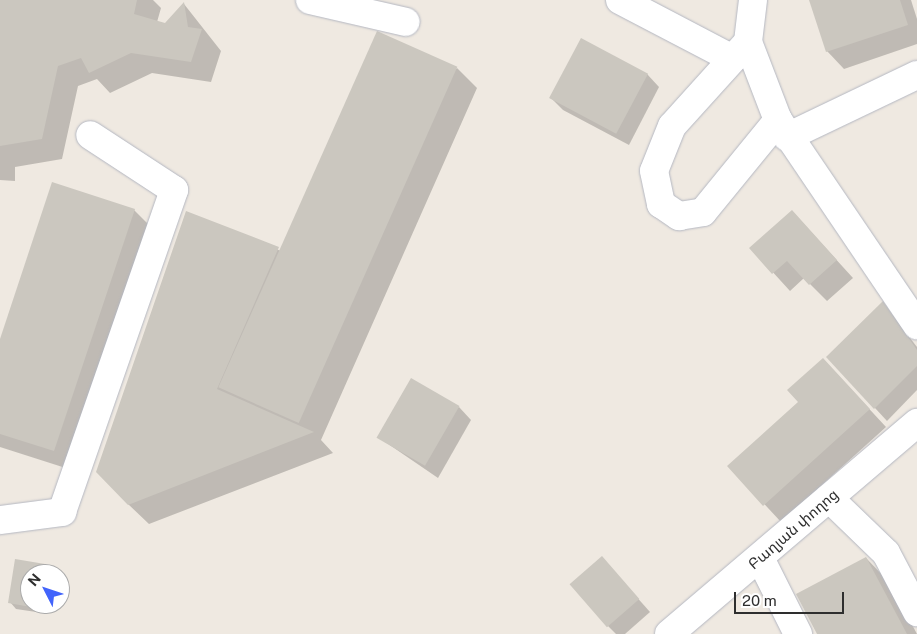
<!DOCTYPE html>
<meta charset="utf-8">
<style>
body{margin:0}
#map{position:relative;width:917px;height:634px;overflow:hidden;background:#efe9e1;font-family:"Public Sans","Noto Sans Armenian",sans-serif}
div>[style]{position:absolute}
.shadow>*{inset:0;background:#0003}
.building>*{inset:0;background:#cbc7bf;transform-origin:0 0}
.roads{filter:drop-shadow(0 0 1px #b4b7c1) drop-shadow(0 0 1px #b4b7c1)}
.minor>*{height:28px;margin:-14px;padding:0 14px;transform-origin:14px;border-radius:14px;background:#fff}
span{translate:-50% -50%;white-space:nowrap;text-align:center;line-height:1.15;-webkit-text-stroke:4px #fff;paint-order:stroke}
.street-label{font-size:15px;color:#2e2e2e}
.north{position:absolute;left:20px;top:564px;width:50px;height:50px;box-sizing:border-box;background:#fff;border:1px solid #ababab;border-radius:50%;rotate:311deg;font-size:14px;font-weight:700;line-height:20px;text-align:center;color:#2e2e2e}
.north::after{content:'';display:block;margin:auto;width:18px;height:22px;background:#4264fb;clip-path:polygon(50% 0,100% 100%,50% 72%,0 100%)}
.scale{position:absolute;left:734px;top:592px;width:110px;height:22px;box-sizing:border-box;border:2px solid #2e2e2e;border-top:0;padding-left:6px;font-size:15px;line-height:18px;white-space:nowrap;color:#2e2e2e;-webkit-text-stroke:4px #fff;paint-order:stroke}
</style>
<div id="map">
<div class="shadow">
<div style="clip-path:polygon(0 0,153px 0,161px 8px,157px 22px,166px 24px,184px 4px,221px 51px,211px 82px,152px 73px,110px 93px,97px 79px,78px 86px,62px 159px,15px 167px,15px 181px,0 180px)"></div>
<div style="clip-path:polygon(810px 0,911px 0,917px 19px,917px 44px,844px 69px,827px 51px)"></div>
<div style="clip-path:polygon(457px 68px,477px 88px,321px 440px,333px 453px,149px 524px,128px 504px,187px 212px,281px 251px)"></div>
<div style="clip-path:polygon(647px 74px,659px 87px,629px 145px,563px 110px,551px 98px)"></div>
<div style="clip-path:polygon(134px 210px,154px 230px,75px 471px,0 447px,0 343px)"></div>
<div style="clip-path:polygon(792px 211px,853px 278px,827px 301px,804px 278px,790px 291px,751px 248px)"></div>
<div style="clip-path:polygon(883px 303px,917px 347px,917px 390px,887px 421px,828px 357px)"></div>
<div style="clip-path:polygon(823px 359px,886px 427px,781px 522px,729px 466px,799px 402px)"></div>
<div style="clip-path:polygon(459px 407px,471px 420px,438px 478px,378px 437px)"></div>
<div style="clip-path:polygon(602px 558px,650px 612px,625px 634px,616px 634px,608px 626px)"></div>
<div style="clip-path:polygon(866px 558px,889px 582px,917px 634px,818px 634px)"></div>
<div style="clip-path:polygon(16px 561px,44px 565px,50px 571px,30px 574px,30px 604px,45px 604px,43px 613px,16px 609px,10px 602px)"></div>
</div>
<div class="building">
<div style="clip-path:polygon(0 0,137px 0,134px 14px,165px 23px,184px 2px,188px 27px,202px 29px,191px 62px,131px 53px,89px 73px,81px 58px,58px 66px,42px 139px,0 146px)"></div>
<div style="clip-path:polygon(809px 0,900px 0,908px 25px,826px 52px)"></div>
<div style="left:377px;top:31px;width:88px;height:390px;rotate:24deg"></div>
<div style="left:581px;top:38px;width:76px;height:68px;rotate:28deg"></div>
<div style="clip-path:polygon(52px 182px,135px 209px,54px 451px,0 434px,0 339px)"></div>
<div style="clip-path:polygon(792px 210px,837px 260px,809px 285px,787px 261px,772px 274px,749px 248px)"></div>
<div style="clip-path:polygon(186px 211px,279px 247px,217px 389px,314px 432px,128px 505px,96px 472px)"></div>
<div style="clip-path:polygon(883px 301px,917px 350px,917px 366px,874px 409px,826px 357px)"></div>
<div style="clip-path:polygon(823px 358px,870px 409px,763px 506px,727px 466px,798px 402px,787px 390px)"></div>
<div style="left:411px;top:378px;width:56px;height:69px;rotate:30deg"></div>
<div style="left:602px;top:556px;width:57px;height:43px;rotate:49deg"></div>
<div style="clip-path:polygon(866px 557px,907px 634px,817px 634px,796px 594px)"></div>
<div style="clip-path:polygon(15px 559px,45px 564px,43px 574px,30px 574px,30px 604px,38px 604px,37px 608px,8px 603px)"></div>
</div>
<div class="roads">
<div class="minor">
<div style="left:310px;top:0;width:98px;rotate:12.9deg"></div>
<div style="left:620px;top:0;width:127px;rotate:27.6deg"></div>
<div style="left:753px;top:0;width:42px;rotate:96.8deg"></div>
<div style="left:748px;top:42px;width:84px;rotate:69deg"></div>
<div style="left:778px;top:120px;width:248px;rotate:55.9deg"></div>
<div style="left:748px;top:42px;width:113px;rotate:132.1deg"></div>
<div style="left:672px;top:126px;width:48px;rotate:111.8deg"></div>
<div style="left:654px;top:171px;width:34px;rotate:78deg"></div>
<div style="left:661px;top:204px;width:22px;rotate:34deg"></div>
<div style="left:679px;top:216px;width:24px;rotate:-9deg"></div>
<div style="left:703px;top:212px;width:119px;rotate:-50.8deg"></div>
<div style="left:787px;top:137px;width:144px;rotate:-25.5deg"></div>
<div style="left:829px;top:498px;width:79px;rotate:44deg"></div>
<div style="left:886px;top:553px;width:67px;rotate:62.3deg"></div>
<div style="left:0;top:520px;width:63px;rotate:-7.4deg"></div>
<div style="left:62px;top:512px;width:341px;rotate:-70.8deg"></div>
<div style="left:174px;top:190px;width:100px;rotate:-146.8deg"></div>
<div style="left:760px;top:558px;width:85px;rotate:63.4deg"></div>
<div style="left:669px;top:634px;width:326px;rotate:-40.4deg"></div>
</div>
</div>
<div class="street-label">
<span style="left:793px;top:529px;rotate:-41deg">Բաղյան փողոց</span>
</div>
<div class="north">N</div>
<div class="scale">20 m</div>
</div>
